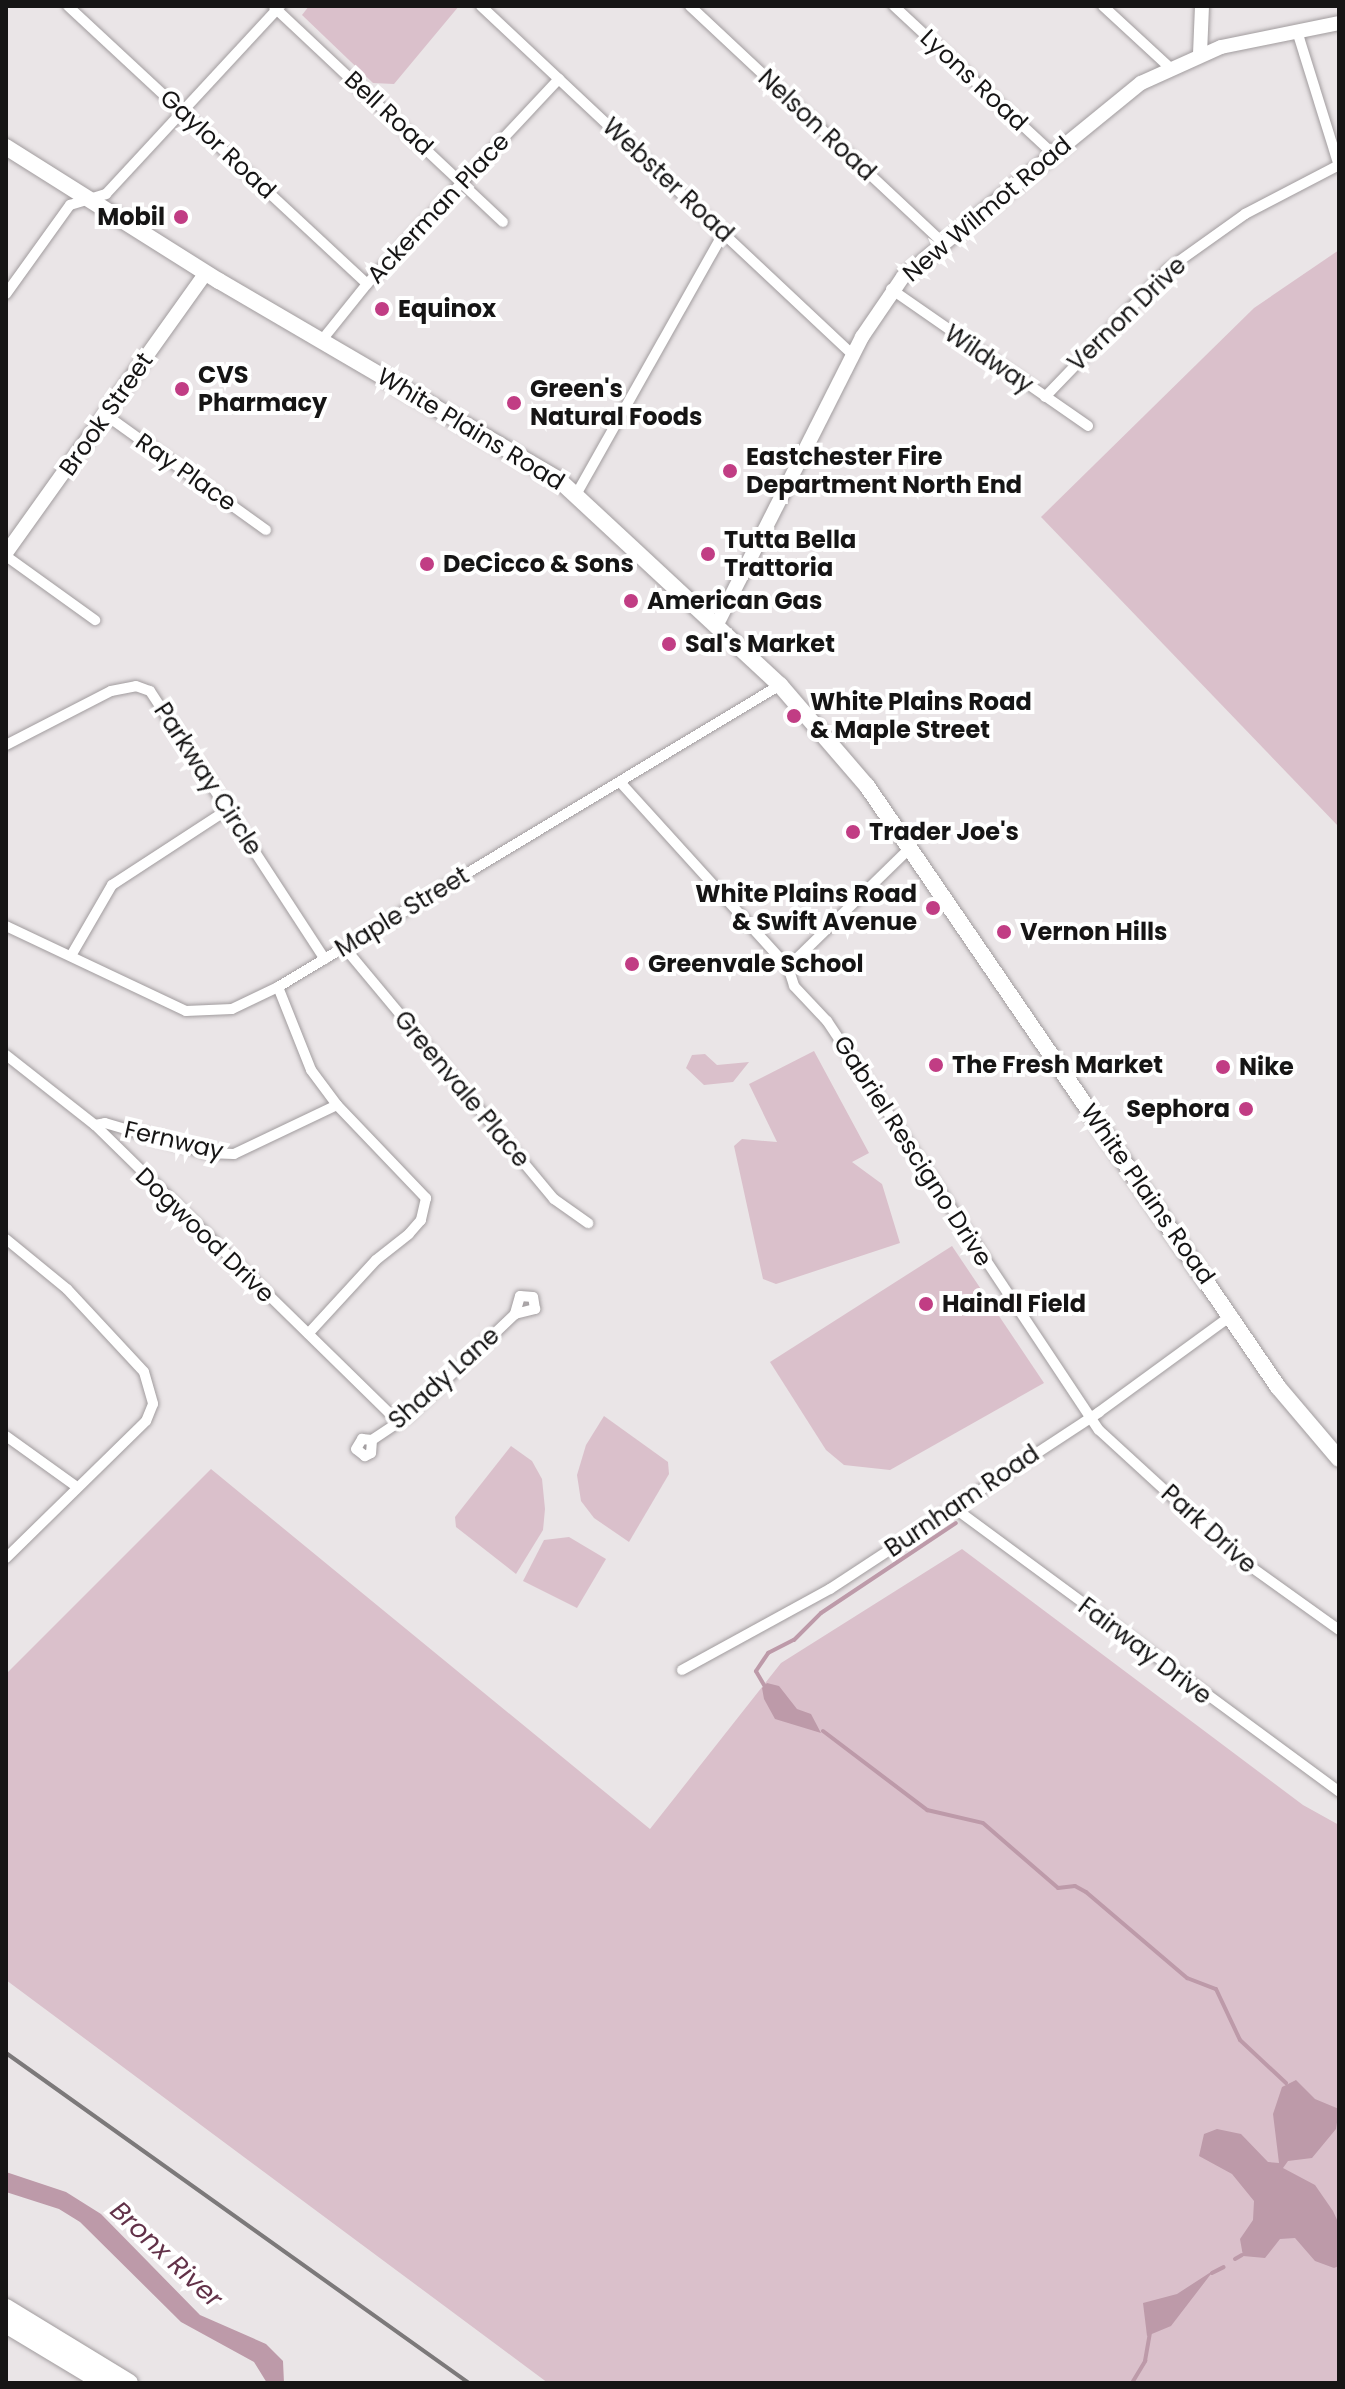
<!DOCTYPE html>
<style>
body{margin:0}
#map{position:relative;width:1345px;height:2389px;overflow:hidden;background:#eae5e7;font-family:Poppins,sans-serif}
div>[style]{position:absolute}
.green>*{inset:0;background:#dac0cb}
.water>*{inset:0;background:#bd9aa9}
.stream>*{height:4px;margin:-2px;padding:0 2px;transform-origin:2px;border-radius:2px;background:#bd9aa9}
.roads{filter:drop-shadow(0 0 2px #a19c9e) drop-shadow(0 0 2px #a19c9e)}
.minor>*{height:10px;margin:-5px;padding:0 5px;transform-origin:5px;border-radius:5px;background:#fff}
.tertiary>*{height:14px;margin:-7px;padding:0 7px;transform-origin:7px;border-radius:7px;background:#fff}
.primary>*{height:16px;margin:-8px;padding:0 8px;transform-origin:8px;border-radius:8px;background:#fff}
.trunk>*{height:18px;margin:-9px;padding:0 9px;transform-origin:9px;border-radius:9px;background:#fff}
.rail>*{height:4px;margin:-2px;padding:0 2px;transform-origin:2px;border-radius:2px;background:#7c797a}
.dots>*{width:22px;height:22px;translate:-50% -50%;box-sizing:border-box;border:4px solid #fff;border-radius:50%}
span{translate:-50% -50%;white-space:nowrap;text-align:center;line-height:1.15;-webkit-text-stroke:8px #fff;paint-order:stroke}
.street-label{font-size:24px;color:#161515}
.poi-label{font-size:24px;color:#161515;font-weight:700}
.right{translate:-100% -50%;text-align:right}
.left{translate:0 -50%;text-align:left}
.water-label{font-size:26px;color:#623148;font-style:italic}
.frame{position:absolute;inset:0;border:8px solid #161515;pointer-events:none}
</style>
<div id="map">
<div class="green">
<div style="clip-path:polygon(309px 6px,459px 6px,394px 84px,373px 83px,302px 15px)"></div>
<div style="clip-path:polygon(1339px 250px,1339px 827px,1041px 517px,1254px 308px)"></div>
<div style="clip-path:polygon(814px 1051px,869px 1153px,852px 1162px,882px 1184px,900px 1243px,776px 1284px,763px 1279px,734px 1146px,742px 1139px,777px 1142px,749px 1084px)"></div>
<div style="clip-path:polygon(705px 1054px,717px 1065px,749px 1062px,733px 1082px,704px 1085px,686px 1068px,692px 1055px)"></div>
<div style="clip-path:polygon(952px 1246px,1044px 1383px,890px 1470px,844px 1465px,826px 1450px,770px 1362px)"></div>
<div style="clip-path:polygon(604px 1416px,668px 1462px,669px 1474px,629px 1542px,594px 1518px,581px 1501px,577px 1475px,586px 1445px)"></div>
<div style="clip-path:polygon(511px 1446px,532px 1461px,542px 1479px,545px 1509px,543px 1530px,516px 1574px,456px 1527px,455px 1517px)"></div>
<div style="clip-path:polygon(211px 1469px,650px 1829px,781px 1663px,962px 1549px,1303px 1805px,1339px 1825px,1339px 2383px,548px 2383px,6px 1980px,6px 1674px)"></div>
<div style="clip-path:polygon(569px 1537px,606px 1559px,577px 1608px,523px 1581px,544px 1540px)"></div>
</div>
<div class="water">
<div style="clip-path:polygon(767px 1683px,779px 1686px,797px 1709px,811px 1714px,821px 1733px,775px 1719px,764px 1699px,762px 1688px)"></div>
<div style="clip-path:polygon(1296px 2080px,1315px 2099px,1339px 2109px,1336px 2129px,1312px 2158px,1288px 2161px,1283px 2168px,1315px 2185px,1333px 2211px,1339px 2224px,1339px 2266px,1334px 2268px,1315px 2261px,1295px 2238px,1280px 2239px,1265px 2258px,1243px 2256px,1240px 2239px,1253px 2220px,1254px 2201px,1232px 2174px,1199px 2156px,1204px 2134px,1217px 2129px,1241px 2134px,1268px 2162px,1279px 2163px,1273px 2114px,1282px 2087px)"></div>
<div style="clip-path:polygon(6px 2172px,66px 2192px,101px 2214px,200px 2315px,266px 2344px,283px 2361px,284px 2383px,267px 2383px,254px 2362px,181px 2322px,80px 2222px,59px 2209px,6px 2192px)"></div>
<div style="clip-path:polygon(1214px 2270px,1171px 2326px,1147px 2336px,1143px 2303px,1177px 2294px)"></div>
</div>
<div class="stream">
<div style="left:764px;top:1685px;width:16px;rotate:-120deg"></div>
<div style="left:756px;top:1671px;width:22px;rotate:-56deg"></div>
<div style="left:768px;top:1653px;width:29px;rotate:-27deg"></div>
<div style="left:794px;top:1640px;width:38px;rotate:-45deg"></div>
<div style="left:821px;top:1613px;width:162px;rotate:-33.7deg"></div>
<div style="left:823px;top:1731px;width:131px;rotate:37.2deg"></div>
<div style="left:927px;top:1810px;width:57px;rotate:13.1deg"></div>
<div style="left:983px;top:1823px;width:99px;rotate:40.9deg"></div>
<div style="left:1058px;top:1888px;width:17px;rotate:-7deg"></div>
<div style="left:1075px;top:1886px;width:13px;rotate:29deg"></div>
<div style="left:1086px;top:1892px;width:133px;rotate:40.4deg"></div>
<div style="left:1187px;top:1978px;width:31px;rotate:21deg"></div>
<div style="left:1216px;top:1989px;width:56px;rotate:64.8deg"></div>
<div style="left:1240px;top:2040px;width:63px;rotate:43.1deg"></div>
<div style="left:1235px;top:2259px;width:8px;rotate:-30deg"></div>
<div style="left:1212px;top:2273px;width:13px;rotate:-27deg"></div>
<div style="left:1132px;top:2383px;width:26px;rotate:-59deg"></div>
<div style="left:1145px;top:2361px;width:29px;rotate:-80deg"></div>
</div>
<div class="roads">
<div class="minor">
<div style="left:68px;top:6px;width:408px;rotate:42.9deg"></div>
<div style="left:481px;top:6px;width:511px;rotate:43.18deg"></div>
<div style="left:690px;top:6px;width:348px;rotate:43.1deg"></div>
<div style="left:894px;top:6px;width:217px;rotate:42.9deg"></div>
<div style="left:1103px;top:6px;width:90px;rotate:42.7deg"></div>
<div style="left:274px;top:7px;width:314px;rotate:43.2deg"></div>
<div style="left:1297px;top:31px;width:141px;rotate:72.7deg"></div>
<div style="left:891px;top:289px;width:240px;rotate:34.8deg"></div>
<div style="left:6px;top:294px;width:110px;rotate:-54.3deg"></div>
<div style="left:70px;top:205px;width:38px;rotate:-17deg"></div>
<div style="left:106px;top:194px;width:256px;rotate:-47.2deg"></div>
<div style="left:322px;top:340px;width:72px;rotate:-51.2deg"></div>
<div style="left:367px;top:284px;width:281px;rotate:-46.9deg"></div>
<div style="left:1045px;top:397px;width:178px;rotate:-46.1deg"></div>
<div style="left:1168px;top:269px;width:95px;rotate:-35.5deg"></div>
<div style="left:1245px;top:214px;width:106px;rotate:-27.5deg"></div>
<div style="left:106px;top:415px;width:197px;rotate:35.7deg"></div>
<div style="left:577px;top:493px;width:300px;rotate:-60.6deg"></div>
<div style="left:6px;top:556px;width:110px;rotate:35.7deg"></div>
<div style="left:6px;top:745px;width:118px;rotate:-27.2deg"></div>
<div style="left:111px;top:691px;width:25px;rotate:-11deg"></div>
<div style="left:136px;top:686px;width:15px;rotate:20deg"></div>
<div style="left:150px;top:691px;width:320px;rotate:56.9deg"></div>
<div style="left:620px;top:782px;width:250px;rotate:47.8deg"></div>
<div style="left:788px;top:967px;width:20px;rotate:72deg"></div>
<div style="left:794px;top:986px;width:48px;rotate:46.7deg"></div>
<div style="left:827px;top:1021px;width:491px;rotate:56.4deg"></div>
<div style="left:1099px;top:1430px;width:191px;rotate:42.5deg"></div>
<div style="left:1240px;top:1559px;width:122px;rotate:35.6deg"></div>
<div style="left:6px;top:926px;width:199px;rotate:25.3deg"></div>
<div style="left:186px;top:1011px;width:46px;rotate:-2.5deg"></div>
<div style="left:232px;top:1009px;width:51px;rotate:-25.6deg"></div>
<div style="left:278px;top:987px;width:586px;rotate:-31.03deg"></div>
<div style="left:344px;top:947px;width:328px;rotate:50.2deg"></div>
<div style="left:554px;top:1199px;width:42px;rotate:35.2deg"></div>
<div style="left:72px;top:954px;width:80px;rotate:-59.9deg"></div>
<div style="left:112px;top:885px;width:137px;rotate:-33.1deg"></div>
<div style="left:788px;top:967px;width:172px;rotate:-44.3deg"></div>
<div style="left:278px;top:987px;width:89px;rotate:68.3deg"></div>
<div style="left:311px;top:1070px;width:44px;rotate:53.4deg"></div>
<div style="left:337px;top:1105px;width:129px;rotate:46.3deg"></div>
<div style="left:426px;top:1198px;width:23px;rotate:103deg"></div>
<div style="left:421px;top:1220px;width:18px;rotate:131deg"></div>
<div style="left:409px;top:1234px;width:42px;rotate:141.8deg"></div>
<div style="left:376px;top:1260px;width:100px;rotate:132.6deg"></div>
<div style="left:6px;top:1055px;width:113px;rotate:38.2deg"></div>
<div style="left:95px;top:1125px;width:424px;rotate:44.4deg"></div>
<div style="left:95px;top:1125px;width:10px;rotate:-11deg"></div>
<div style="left:105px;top:1123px;width:105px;rotate:16.5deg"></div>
<div style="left:206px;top:1153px;width:28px;rotate:2deg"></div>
<div style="left:234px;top:1154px;width:114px;rotate:-25.4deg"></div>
<div style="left:6px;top:1239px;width:79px;rotate:39.3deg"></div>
<div style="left:67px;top:1289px;width:113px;rotate:47.1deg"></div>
<div style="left:144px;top:1372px;width:33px;rotate:74deg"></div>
<div style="left:153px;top:1404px;width:18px;rotate:112deg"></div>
<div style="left:146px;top:1421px;width:196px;rotate:135.6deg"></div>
<div style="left:6px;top:1436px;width:87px;rotate:35.7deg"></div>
<div style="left:372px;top:1440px;width:13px;rotate:94deg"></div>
<div style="left:371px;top:1453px;width:7px;rotate:153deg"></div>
<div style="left:365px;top:1456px;width:11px;rotate:-142deg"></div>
<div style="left:356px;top:1449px;width:12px;rotate:-59deg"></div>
<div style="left:362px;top:1439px;width:10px;rotate:6deg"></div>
<div style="left:372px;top:1440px;width:43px;rotate:-33.7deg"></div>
<div style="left:408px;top:1416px;width:148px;rotate:-43.6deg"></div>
<div style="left:515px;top:1314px;width:21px;rotate:-14deg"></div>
<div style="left:535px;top:1309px;width:12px;rotate:-99deg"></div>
<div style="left:533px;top:1297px;width:13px;rotate:-176deg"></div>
<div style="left:520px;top:1296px;width:19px;rotate:106deg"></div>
<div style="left:953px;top:1507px;width:480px;rotate:36.4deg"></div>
<div style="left:682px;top:1670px;width:169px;rotate:-28.7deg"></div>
<div style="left:830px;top:1589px;width:322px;rotate:-33.3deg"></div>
<div style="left:1099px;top:1412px;width:165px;rotate:-36.1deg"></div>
</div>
<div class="tertiary">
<div style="left:1200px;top:54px;width:48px;rotate:-87.6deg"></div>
<div style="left:6px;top:553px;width:344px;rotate:-54.5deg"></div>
<div style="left:716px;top:626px;width:324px;rotate:-63.2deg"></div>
<div style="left:862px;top:337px;width:73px;rotate:-55.7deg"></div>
<div style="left:903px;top:277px;width:307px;rotate:-39.2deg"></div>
<div style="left:1141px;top:83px;width:88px;rotate:-24.2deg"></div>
<div style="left:1221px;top:47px;width:120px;rotate:-11.5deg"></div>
</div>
<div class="primary">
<div style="left:6px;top:147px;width:252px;rotate:32.2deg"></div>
<div style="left:219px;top:281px;width:393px;rotate:30.3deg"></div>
<div style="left:558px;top:479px;width:303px;rotate:42.9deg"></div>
<div style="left:780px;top:685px;width:133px;rotate:49.3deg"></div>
<div style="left:867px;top:786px;width:728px;rotate:55.63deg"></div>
<div style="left:1278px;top:1387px;width:94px;rotate:49.7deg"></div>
</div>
<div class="trunk">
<div style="left:6px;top:2308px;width:144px;rotate:31.4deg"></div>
<div style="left:6px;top:2324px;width:114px;rotate:31deg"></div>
</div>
</div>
<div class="rail">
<div style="left:6px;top:2053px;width:569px;rotate:35.48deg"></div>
</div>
<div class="dots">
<div style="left:181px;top:217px;background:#c13d84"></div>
<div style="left:382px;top:309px;background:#c13d84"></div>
<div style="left:182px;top:389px;background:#c13d84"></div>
<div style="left:514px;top:403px;background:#c13d84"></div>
<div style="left:730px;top:471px;background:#c13d84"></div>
<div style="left:708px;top:554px;background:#c13d84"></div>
<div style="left:427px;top:564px;background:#c13d84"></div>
<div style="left:631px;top:601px;background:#c13d84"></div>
<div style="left:669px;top:644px;background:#c13d84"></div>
<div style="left:794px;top:716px;background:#c13d84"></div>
<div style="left:853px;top:832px;background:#c13d84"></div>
<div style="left:933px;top:908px;background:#c13d84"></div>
<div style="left:1004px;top:932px;background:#c13d84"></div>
<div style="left:632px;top:964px;background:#c13d84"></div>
<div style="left:936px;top:1065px;background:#c13d84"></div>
<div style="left:1223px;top:1067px;background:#c13d84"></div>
<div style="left:1246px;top:1109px;background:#c13d84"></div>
<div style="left:926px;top:1304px;background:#c13d84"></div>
</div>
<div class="street-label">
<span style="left:974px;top:80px;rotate:43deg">Lyons Road</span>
<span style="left:389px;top:113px;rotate:43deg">Bell Road</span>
<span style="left:817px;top:125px;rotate:43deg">Nelson Road</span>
<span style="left:218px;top:144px;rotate:43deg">Gaylor Road</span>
<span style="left:668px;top:180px;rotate:43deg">Webster Road</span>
<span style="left:438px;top:208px;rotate:-47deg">Ackerman Place</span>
<span style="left:987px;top:209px;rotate:-40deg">New Wilmot Road</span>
<span style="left:1127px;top:314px;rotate:-44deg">Vernon Drive</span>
<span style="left:989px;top:359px;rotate:34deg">Wildway</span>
<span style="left:106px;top:414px;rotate:-55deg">Brook Street</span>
<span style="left:471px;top:429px;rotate:31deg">White Plains Road</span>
<span style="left:186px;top:472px;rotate:35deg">Ray Place</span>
<span style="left:208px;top:779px;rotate:57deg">Parkway Circle</span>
<span style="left:402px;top:912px;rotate:-31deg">Maple Street</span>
<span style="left:462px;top:1089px;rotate:50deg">Greenvale Place</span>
<span style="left:174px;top:1140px;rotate:13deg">Fernway</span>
<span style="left:913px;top:1151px;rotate:57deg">Gabriel Rescigno Drive</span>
<span style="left:1148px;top:1194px;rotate:55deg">White Plains Road</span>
<span style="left:205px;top:1235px;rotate:44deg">Dogwood Drive</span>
<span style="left:444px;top:1378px;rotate:-42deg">Shady Lane</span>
<span style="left:962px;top:1501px;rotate:-34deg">Burnham Road</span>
<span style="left:1209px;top:1529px;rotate:42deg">Park Drive</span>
<span style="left:1145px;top:1651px;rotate:37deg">Fairway Drive</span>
</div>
<div class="poi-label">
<span class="right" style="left:165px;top:217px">Mobil</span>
<span class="left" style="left:398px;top:309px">Equinox</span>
<span class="left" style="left:198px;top:389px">CVS<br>Pharmacy</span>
<span class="left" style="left:530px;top:403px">Green's<br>Natural Foods</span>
<span class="left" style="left:746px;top:471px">Eastchester Fire<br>Department North End</span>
<span class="left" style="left:724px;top:554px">Tutta Bella<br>Trattoria</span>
<span class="left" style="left:443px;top:564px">DeCicco &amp; Sons</span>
<span class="left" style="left:647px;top:601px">American Gas</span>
<span class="left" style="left:685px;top:644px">Sal's Market</span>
<span class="left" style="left:810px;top:716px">White Plains Road<br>&amp; Maple Street</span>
<span class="left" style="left:869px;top:832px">Trader Joe's</span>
<span class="right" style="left:917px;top:908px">White Plains Road<br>&amp; Swift Avenue</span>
<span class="left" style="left:1020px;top:932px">Vernon Hills</span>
<span class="left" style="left:648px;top:964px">Greenvale School</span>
<span class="left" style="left:952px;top:1065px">The Fresh Market</span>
<span class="left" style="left:1239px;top:1067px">Nike</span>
<span class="right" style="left:1230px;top:1109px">Sephora</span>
<span class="left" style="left:942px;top:1304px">Haindl Field</span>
</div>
<div class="water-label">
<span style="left:166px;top:2255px;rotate:43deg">Bronx River</span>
</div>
<div class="frame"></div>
</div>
